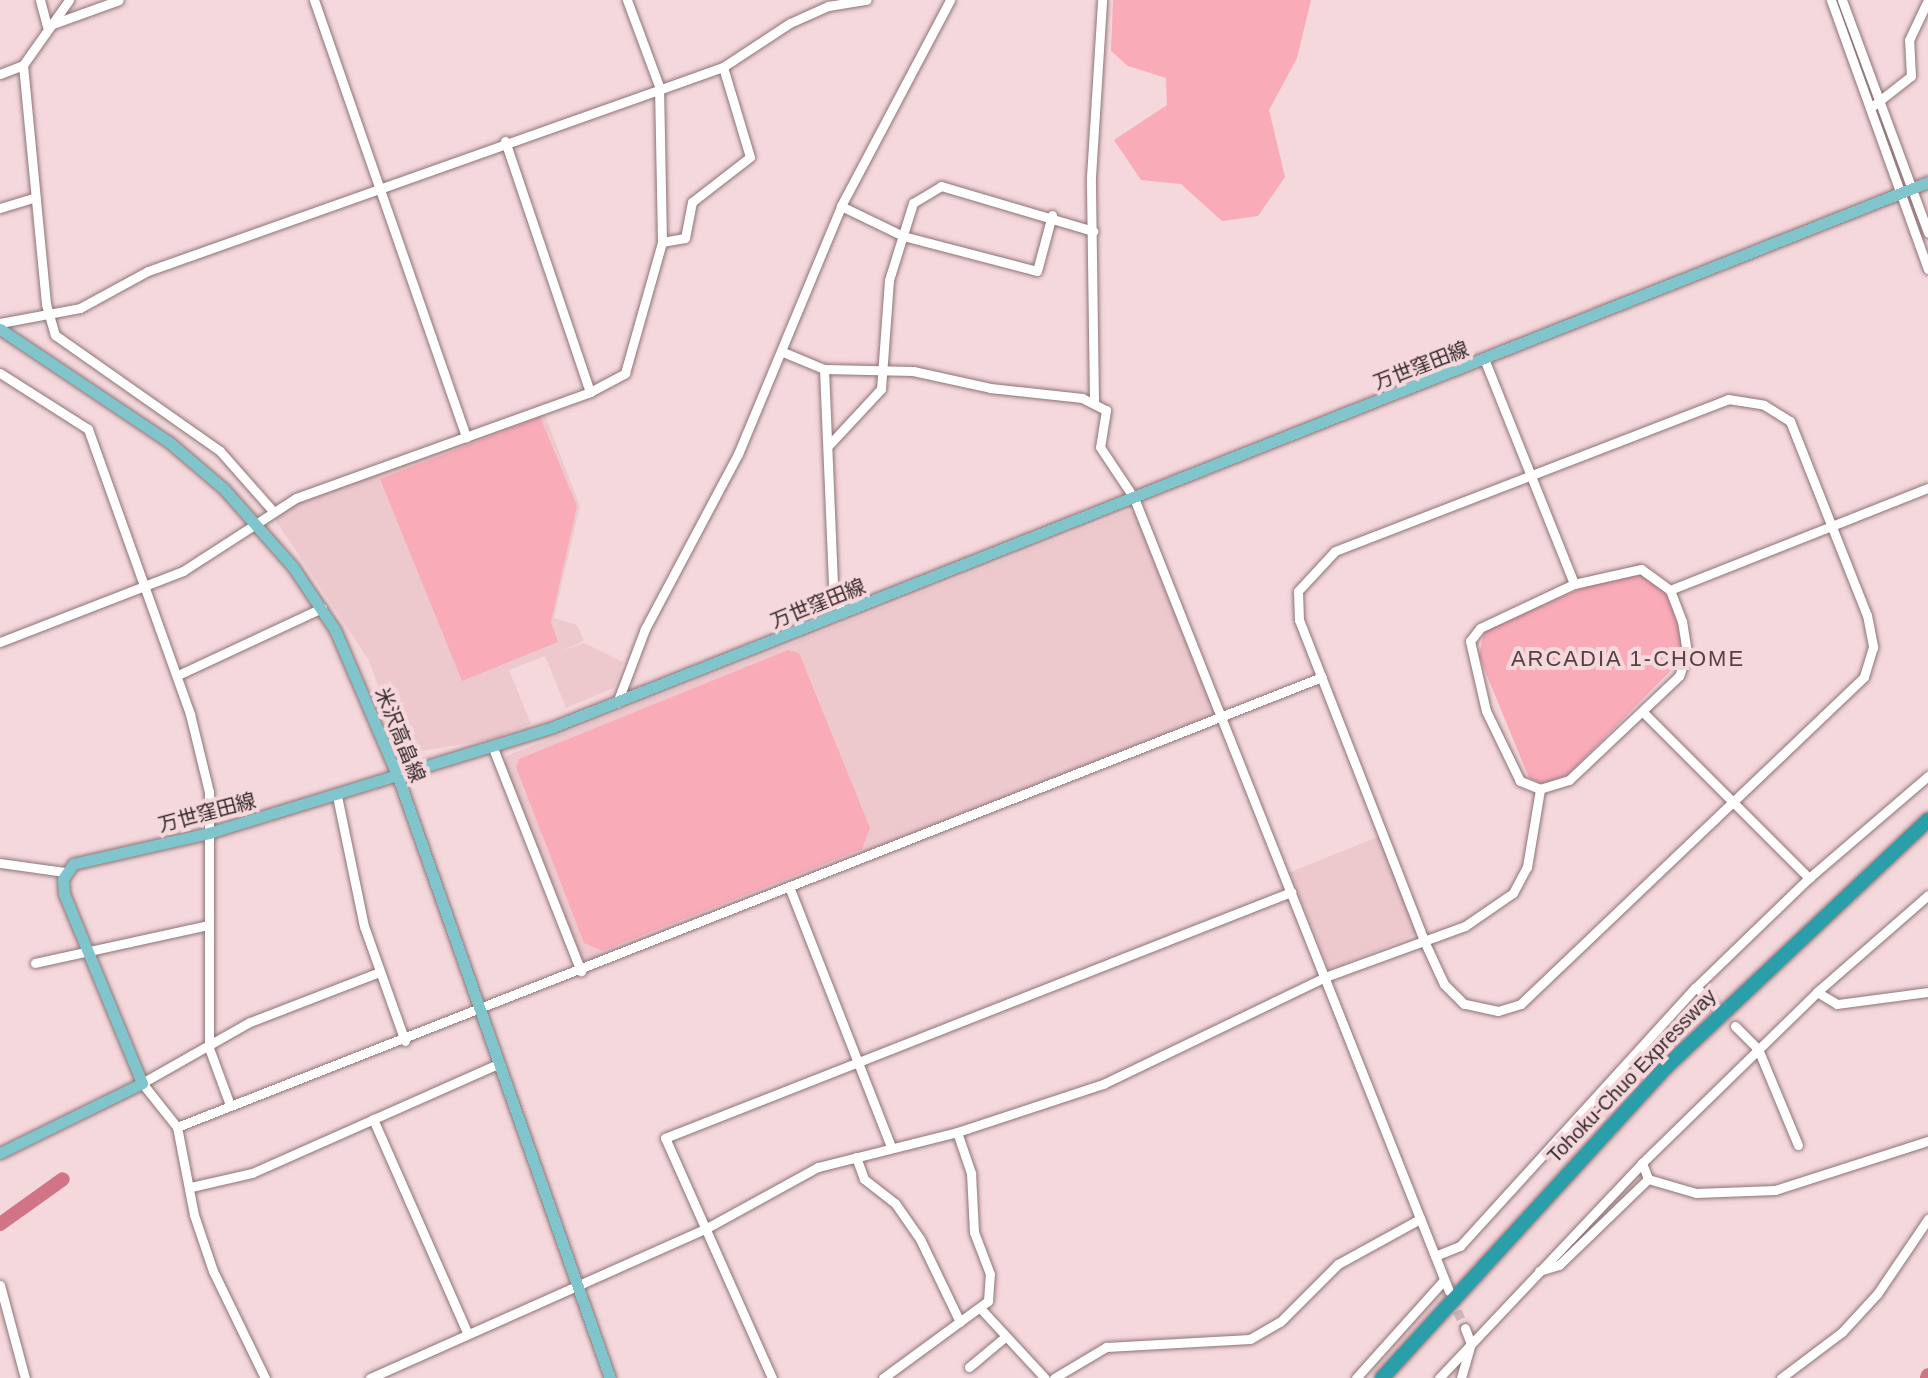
<!DOCTYPE html>
<meta charset="utf-8">
<style>
body{margin:0}
#map{position:relative;width:1928px;height:1378px;overflow:hidden;background:#f5d8dc;font-family:Arial,"Noto Sans JP",sans-serif}
div>[style]{position:absolute}
.built>*{inset:0;background:#edc9ce;transform-origin:0 0}
.green>*{inset:0;background:#f9abb8}
.river>*{height:14px;margin:-7px;padding:0 7px;transform-origin:7px;border-radius:7px;background:#d07486}
.minor-tunnel>*{height:9px;margin-top:-4.5px;transform-origin:0;background:repeating-linear-gradient(90deg,#ceb5b8 0 9px,transparent 0 13.5px)}
.roads{filter:drop-shadow(0 0 2px #8d7477) drop-shadow(0 0 2px #8d7477)}
.minor>*{height:9px;margin:-4.5px;padding:0 4.5px;transform-origin:4.5px;border-radius:4.5px;background:#fff}
.major>*{height:11px;margin:-5.5px;padding:0 5.5px;transform-origin:5.5px;border-radius:5.5px;background:#80c5cb}
.highway>*{height:14px;margin:-7px;padding:0 7px;transform-origin:7px;border-radius:7px;background:#2b9fa9}
span{translate:-50% -50%;white-space:nowrap;text-align:center;line-height:1.15;-webkit-text-stroke:8px #f5d8dc;paint-order:stroke}
.street-label{font-size:20px;color:#34292a}
.neighbourhood-label{font-size:22px;color:#574044;letter-spacing:2px}
</style>
<div id="map">
<div class="built">
<div style="clip-path:polygon(544px 413px,580px 506px,554px 618px,577px 625px,584px 641px,561px 651px,584px 643px,623px 662px,614px 688px,566px 708px,545px 656px,509px 670px,531px 724px,492px 739px,404px 754px,368px 659px,274px 518px,299px 502px)"></div>
<div style="clip-path:polygon(1127px 511px,1135px 514px,1214px 711px,1211px 718px,589px 964px,581px 960px,504px 764px,506px 756px)"></div>
<div style="left:1380px;top:836px;width:105px;height:97px;rotate:68deg"></div>
</div>
<div class="green">
<div style="clip-path:polygon(1113px 0,1311px 0,1297px 58px,1269px 110px,1285px 177px,1258px 216px,1222px 221px,1181px 184px,1141px 180px,1114px 140px,1167px 105px,1166px 78px,1128px 66px,1111px 51px)"></div>
<div style="clip-path:polygon(540px 417px,577px 506px,551px 622px,558px 642px,462px 681px,380px 479px)"></div>
<div style="clip-path:polygon(1639px 563px,1668px 584px,1691px 650px,1567px 776px,1543px 784px,1529px 778px,1479px 656px,1484px 631px)"></div>
<div style="clip-path:polygon(788px 650px,799px 653px,870px 828px,862px 849px,602px 951px,584px 943px,516px 767px,519px 759px)"></div>
</div>
<div class="river">
<div style="left:0;top:1224px;width:77px;rotate:-35.5deg"></div>
<div style="left:1927px;top:1378px;width:3px;rotate:-72deg"></div>
</div>
<div class="minor-tunnel">
<div style="left:1452px;top:1298px;width:33px;rotate:67deg"></div>
</div>
<div class="roads">
<div class="minor">
<div style="left:40px;top:0;width:27px;rotate:75deg"></div>
<div style="left:69px;top:0;width:80px;rotate:125.3deg"></div>
<div style="left:23px;top:65px;width:240px;rotate:84.5deg"></div>
<div style="left:46px;top:304px;width:32px;rotate:74deg"></div>
<div style="left:55px;top:335px;width:202px;rotate:35.1deg"></div>
<div style="left:220px;top:451px;width:79px;rotate:48.6deg"></div>
<div style="left:314px;top:0;width:463px;rotate:70.8deg"></div>
<div style="left:1831px;top:0;width:286px;rotate:70.2deg"></div>
<div style="left:1842px;top:0;width:248px;rotate:69.7deg"></div>
<div style="left:50px;top:25px;width:73px;rotate:-19.9deg"></div>
<div style="left:0;top:74px;width:25px;rotate:-21deg"></div>
<div style="left:1874px;top:105px;width:47px;rotate:-38.1deg"></div>
<div style="left:1911px;top:76px;width:36px;rotate:-93deg"></div>
<div style="left:1909px;top:40px;width:44px;rotate:-64.6deg"></div>
<div style="left:505px;top:141px;width:265px;rotate:71.3deg"></div>
<div style="left:841px;top:206px;width:69px;rotate:25.8deg"></div>
<div style="left:903px;top:236px;width:138px;rotate:14.6deg"></div>
<div style="left:1037px;top:271px;width:58px;rotate:-75deg"></div>
<div style="left:0;top:208px;width:37px;rotate:-17deg"></div>
<div style="left:662px;top:242px;width:23px;rotate:-10deg"></div>
<div style="left:685px;top:238px;width:37px;rotate:-79deg"></div>
<div style="left:692px;top:202px;width:73px;rotate:-37.8deg"></div>
<div style="left:750px;top:157px;width:94px;rotate:-106.7deg"></div>
<div style="left:0;top:323px;width:81px;rotate:-10.6deg"></div>
<div style="left:80px;top:308px;width:77px;rotate:-28.6deg"></div>
<div style="left:148px;top:271px;width:610px;rotate:-19.53deg"></div>
<div style="left:723px;top:67px;width:80px;rotate:-33.3deg"></div>
<div style="left:790px;top:23px;width:42px;rotate:-24.1deg"></div>
<div style="left:828px;top:6px;width:39px;rotate:-9deg"></div>
<div style="left:783px;top:352px;width:44px;rotate:22.5deg"></div>
<div style="left:824px;top:369px;width:89px;rotate:1.3deg"></div>
<div style="left:913px;top:371px;width:79px;rotate:12.4deg"></div>
<div style="left:990px;top:388px;width:93px;rotate:6.2deg"></div>
<div style="left:1082px;top:398px;width:27px;rotate:27deg"></div>
<div style="left:1106px;top:410px;width:37px;rotate:99deg"></div>
<div style="left:1100px;top:447px;width:61px;rotate:56.3deg"></div>
<div style="left:1134px;top:498px;width:853px;rotate:68.34deg"></div>
<div style="left:1485px;top:361px;width:240px;rotate:68.2deg"></div>
<div style="left:824px;top:369px;width:217px;rotate:87.6deg"></div>
<div style="left:833px;top:586px;width:29px;rotate:70deg"></div>
<div style="left:0;top:373px;width:104px;rotate:32.5deg"></div>
<div style="left:88px;top:429px;width:303px;rotate:70.3deg"></div>
<div style="left:190px;top:714px;width:80px;rotate:76.3deg"></div>
<div style="left:209px;top:792px;width:256px;rotate:90deg"></div>
<div style="left:209px;top:1048px;width:61px;rotate:69.8deg"></div>
<div style="left:1728px;top:399px;width:36px;rotate:9deg"></div>
<div style="left:1764px;top:405px;width:31px;rotate:32deg"></div>
<div style="left:1790px;top:421px;width:209px;rotate:68.4deg"></div>
<div style="left:1867px;top:615px;width:33px;rotate:79deg"></div>
<div style="left:1873px;top:647px;width:31px;rotate:107deg"></div>
<div style="left:1864px;top:677px;width:474px;rotate:136.4deg"></div>
<div style="left:1521px;top:1004px;width:24px;rotate:163deg"></div>
<div style="left:1498px;top:1011px;width:35px;rotate:-168deg"></div>
<div style="left:1464px;top:1004px;width:28px;rotate:-135deg"></div>
<div style="left:1444px;top:984px;width:45px;rotate:-114.9deg"></div>
<div style="left:1425px;top:943px;width:347px;rotate:-111.3deg"></div>
<div style="left:1299px;top:620px;width:29px;rotate:-92deg"></div>
<div style="left:1298px;top:591px;width:54px;rotate:-47.2deg"></div>
<div style="left:1335px;top:551px;width:421px;rotate:-21.1deg"></div>
<div style="left:1094px;top:402px;width:225px;rotate:-90.8deg"></div>
<div style="left:1091px;top:177px;width:177px;rotate:-86.4deg"></div>
<div style="left:828px;top:446px;width:78px;rotate:-47.1deg"></div>
<div style="left:881px;top:389px;width:109px;rotate:-85.8deg"></div>
<div style="left:889px;top:280px;width:81px;rotate:-72.7deg"></div>
<div style="left:913px;top:203px;width:33px;rotate:-31deg"></div>
<div style="left:941px;top:186px;width:159px;rotate:16.5deg"></div>
<div style="left:1641px;top:569px;width:36px;rotate:36deg"></div>
<div style="left:1670px;top:590px;width:33px;rotate:69deg"></div>
<div style="left:1682px;top:621px;width:32px;rotate:81deg"></div>
<div style="left:1687px;top:653px;width:24px;rotate:109deg"></div>
<div style="left:1679px;top:676px;width:151px;rotate:136.6deg"></div>
<div style="left:1569px;top:780px;width:30px;rotate:163deg"></div>
<div style="left:1540px;top:789px;width:22px;rotate:-158deg"></div>
<div style="left:1520px;top:781px;width:78px;rotate:-115.9deg"></div>
<div style="left:1486px;top:711px;width:72px;rotate:-102.9deg"></div>
<div style="left:1470px;top:641px;width:16px;rotate:-52deg"></div>
<div style="left:1480px;top:628px;width:104px;rotate:-25.1deg"></div>
<div style="left:1574px;top:584px;width:69px;rotate:-12.6deg"></div>
<div style="left:1670px;top:590px;width:277px;rotate:-21.6deg"></div>
<div style="left:0;top:642px;width:196px;rotate:-21.2deg"></div>
<div style="left:183px;top:571px;width:135px;rotate:-32.9deg"></div>
<div style="left:296px;top:498px;width:313px;rotate:-19.8deg"></div>
<div style="left:590px;top:392px;width:40px;rotate:-28deg"></div>
<div style="left:625px;top:373px;width:136px;rotate:-74.2deg"></div>
<div style="left:662px;top:242px;width:156px;rotate:-91.1deg"></div>
<div style="left:659px;top:86px;width:92px;rotate:-110.4deg"></div>
<div style="left:178px;top:675px;width:159px;rotate:-25deg"></div>
<div style="left:617px;top:703px;width:79px;rotate:-69.3deg"></div>
<div style="left:645px;top:629px;width:198px;rotate:-62deg"></div>
<div style="left:738px;top:454px;width:269px;rotate:-67.4deg"></div>
<div style="left:841px;top:206px;width:233px;rotate:-62.1deg"></div>
<div style="left:1643px;top:712px;width:235px;rotate:45deg"></div>
<div style="left:493px;top:748px;width:240px;rotate:68.5deg"></div>
<div style="left:337px;top:796px;width:133px;rotate:78.3deg"></div>
<div style="left:364px;top:926px;width:122px;rotate:70.4deg"></div>
<div style="left:0;top:863px;width:66px;rotate:7.9deg"></div>
<div style="left:790px;top:889px;width:277px;rotate:68.6deg"></div>
<div style="left:35px;top:963px;width:177px;rotate:-12.4deg"></div>
<div style="left:1696px;top:987px;width:23px;rotate:45deg"></div>
<div style="left:1817px;top:992px;width:23px;rotate:31deg"></div>
<div style="left:1837px;top:1004px;width:92px;rotate:-7.5deg"></div>
<div style="left:1735px;top:1026px;width:33px;rotate:45deg"></div>
<div style="left:1758px;top:1049px;width:104px;rotate:67.4deg"></div>
<div style="left:373px;top:1119px;width:235px;rotate:66.2deg"></div>
<div style="left:177px;top:1127px;width:1230px;rotate:-21.46deg"></div>
<div style="left:856px;top:1157px;width:23px;rotate:70deg"></div>
<div style="left:864px;top:1179px;width:39px;rotate:38deg"></div>
<div style="left:895px;top:1203px;width:44px;rotate:55.2deg"></div>
<div style="left:920px;top:1239px;width:92px;rotate:64.3deg"></div>
<div style="left:1642px;top:1163px;width:17px;rotate:69deg"></div>
<div style="left:1648px;top:1179px;width:50px;rotate:16.3deg"></div>
<div style="left:1696px;top:1193px;width:79px;rotate:-2.2deg"></div>
<div style="left:1775px;top:1190px;width:161px;rotate:-17.8deg"></div>
<div style="left:191px;top:1187px;width:63px;rotate:-12.9deg"></div>
<div style="left:252px;top:1173px;width:271px;rotate:-23.9deg"></div>
<div style="left:1435px;top:1256px;width:27px;rotate:-22deg"></div>
<div style="left:1460px;top:1246px;width:350px;rotate:-47.7deg"></div>
<div style="left:1696px;top:987px;width:157px;rotate:-44deg"></div>
<div style="left:1809px;top:878px;width:157px;rotate:-40.6deg"></div>
<div style="left:1539px;top:1271px;width:21px;rotate:-17deg"></div>
<div style="left:1559px;top:1265px;width:124px;rotate:-44deg"></div>
<div style="left:0;top:1285px;width:96px;rotate:75deg"></div>
<div style="left:981px;top:1309px;width:94px;rotate:47.2deg"></div>
<div style="left:969px;top:1367px;width:47px;rotate:-39.8deg"></div>
<div style="left:265px;top:1378px;width:119px;rotate:-115.9deg"></div>
<div style="left:213px;top:1271px;width:59px;rotate:-108.7deg"></div>
<div style="left:194px;top:1215px;width:90px;rotate:-100.9deg"></div>
<div style="left:177px;top:1127px;width:56px;rotate:-128.5deg"></div>
<div style="left:142px;top:1083px;width:124px;rotate:-29.5deg"></div>
<div style="left:250px;top:1022px;width:136px;rotate:-21.1deg"></div>
<div style="left:370px;top:1378px;width:367px;rotate:-24deg"></div>
<div style="left:705px;top:1229px;width:129px;rotate:-28.8deg"></div>
<div style="left:818px;top:1167px;width:143px;rotate:-14.1deg"></div>
<div style="left:957px;top:1132px;width:154px;rotate:-18.2deg"></div>
<div style="left:1103px;top:1084px;width:246px;rotate:-25.7deg"></div>
<div style="left:1325px;top:977px;width:149px;rotate:-20deg"></div>
<div style="left:1465px;top:926px;width:58px;rotate:-34.5deg"></div>
<div style="left:1513px;top:893px;width:30px;rotate:-62deg"></div>
<div style="left:1527px;top:867px;width:79px;rotate:-80.5deg"></div>
<div style="left:772px;top:1378px;width:263px;rotate:-114deg"></div>
<div style="left:665px;top:1138px;width:673px;rotate:-21.45deg"></div>
<div style="left:883px;top:1378px;width:130px;rotate:-36.3deg"></div>
<div style="left:988px;top:1301px;width:27px;rotate:-86deg"></div>
<div style="left:990px;top:1274px;width:45px;rotate:-110.9deg"></div>
<div style="left:974px;top:1232px;width:59px;rotate:-92.9deg"></div>
<div style="left:971px;top:1173px;width:43px;rotate:-108.9deg"></div>
<div style="left:1054px;top:1378px;width:61px;rotate:-30.8deg"></div>
<div style="left:1106px;top:1347px;width:144px;rotate:-3.2deg"></div>
<div style="left:1250px;top:1339px;width:34px;rotate:-30deg"></div>
<div style="left:1280px;top:1322px;width:82px;rotate:-45deg"></div>
<div style="left:1338px;top:1264px;width:94px;rotate:-28.8deg"></div>
<div style="left:1356px;top:1378px;width:132px;rotate:-48.1deg"></div>
<div style="left:1439px;top:1378px;width:296px;rotate:-46.6deg"></div>
<div style="left:1642px;top:1163px;width:245px;rotate:-44.3deg"></div>
<div style="left:1817px;top:992px;width:147px;rotate:-41.1deg"></div>
<div style="left:1461px;top:1378px;width:35px;rotate:-74deg"></div>
<div style="left:1471px;top:1344px;width:17px;rotate:-111deg"></div>
<div style="left:1781px;top:1378px;width:76px;rotate:-37deg"></div>
<div style="left:1842px;top:1332px;width:52px;rotate:-47.4deg"></div>
<div style="left:1877px;top:1294px;width:91px;rotate:-55.8deg"></div>
</div>
<div class="major">
<div style="left:0;top:329px;width:203px;rotate:33.8deg"></div>
<div style="left:169px;top:442px;width:72px;rotate:40.5deg"></div>
<div style="left:224px;top:489px;width:104px;rotate:48.5deg"></div>
<div style="left:293px;top:567px;width:76px;rotate:56.3deg"></div>
<div style="left:335px;top:630px;width:160px;rotate:66.8deg"></div>
<div style="left:398px;top:777px;width:637px;rotate:70.57deg"></div>
<div style="left:0;top:1153px;width:158px;rotate:-26.2deg"></div>
<div style="left:142px;top:1083px;width:204px;rotate:-112.4deg"></div>
<div style="left:64px;top:894px;width:15px;rotate:-94deg"></div>
<div style="left:63px;top:879px;width:18px;rotate:-56deg"></div>
<div style="left:73px;top:864px;width:139px;rotate:-12.8deg"></div>
<div style="left:209px;top:833px;width:360px;rotate:-17.1deg"></div>
<div style="left:553px;top:727px;width:1479px;rotate:-21.62deg"></div>
</div>
<div class="highway">
<div style="left:1382px;top:1378px;width:423px;rotate:-47.6deg"></div>
<div style="left:1667px;top:1066px;width:359px;rotate:-43.3deg"></div>
</div>
</div>
<div class="street-label">
<span style="left:1421px;top:366px;rotate:-21deg">万世窪田線</span>
<span style="left:818px;top:604px;rotate:-22deg">万世窪田線</span>
<span style="left:400px;top:735px;rotate:68deg">米沢高畠線</span>
<span style="left:207px;top:813px;rotate:-15deg">万世窪田線</span>
<span style="left:1632px;top:1076px;rotate:-46deg">Tohoku-Chuo Expressway</span>
</div>
<div class="neighbourhood-label">
<span style="left:1628px;top:659px">ARCADIA 1-CHOME</span>
</div>
</div>
